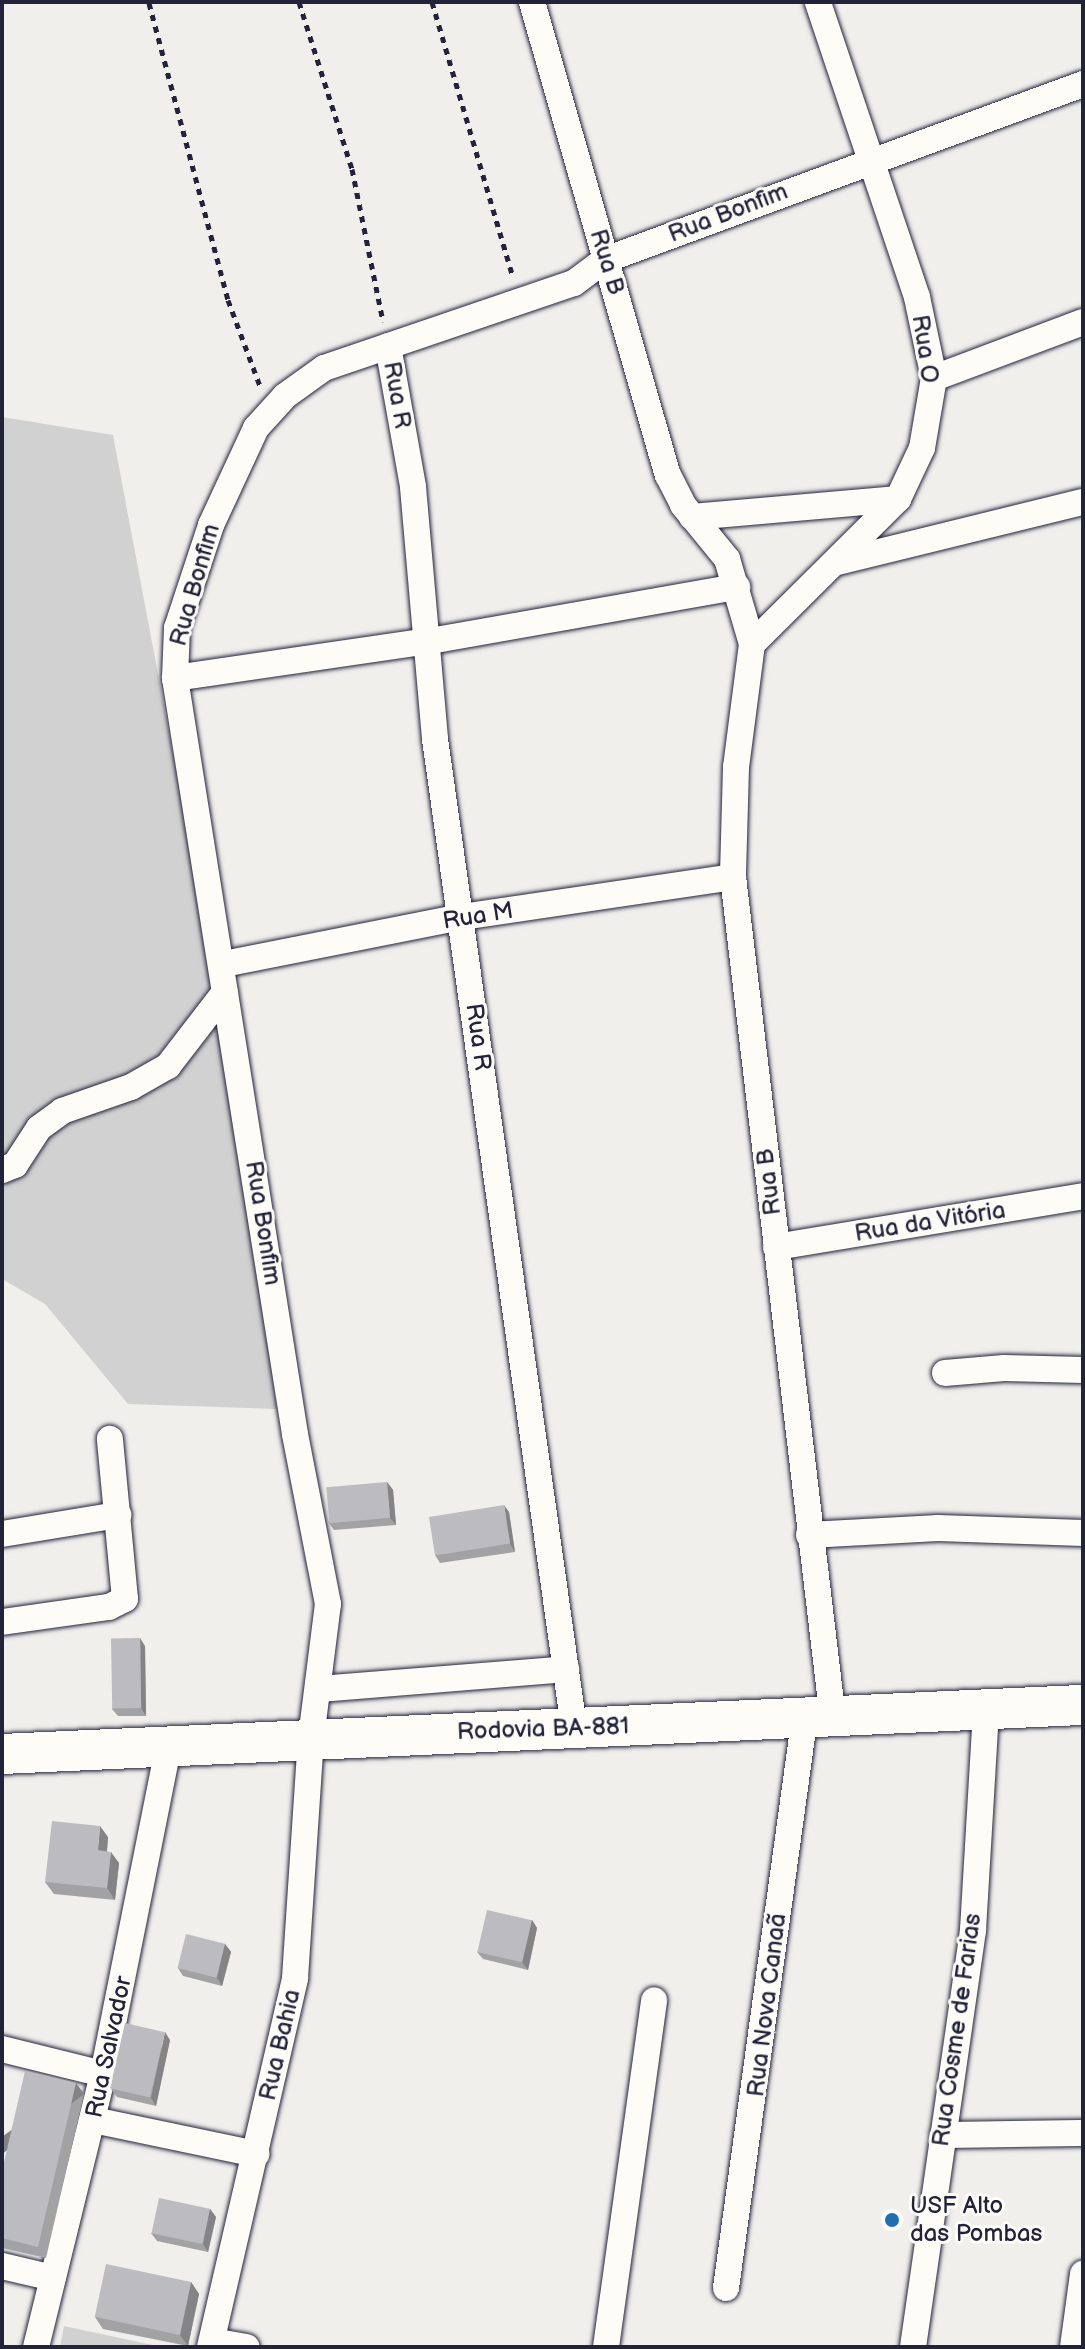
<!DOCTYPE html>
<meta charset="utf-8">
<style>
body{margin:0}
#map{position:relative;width:1085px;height:2349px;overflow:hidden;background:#f0efec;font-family:"Balsamiq Sans",sans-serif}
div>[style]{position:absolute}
.green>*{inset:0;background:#d2d1d1}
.path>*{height:5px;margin-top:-2.5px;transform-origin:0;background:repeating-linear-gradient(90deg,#22223b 0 6px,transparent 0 12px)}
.roads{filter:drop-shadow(0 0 2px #22223b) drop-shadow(0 0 2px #22223b)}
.minor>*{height:26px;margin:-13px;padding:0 13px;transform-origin:13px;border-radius:13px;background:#fdfcf7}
.primary>*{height:40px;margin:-20px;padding:0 20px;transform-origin:20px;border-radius:20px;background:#fdfcf7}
.wall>*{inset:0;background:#a2a2a5}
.shaded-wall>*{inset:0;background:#848486;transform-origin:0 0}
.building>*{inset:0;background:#bcbcc0;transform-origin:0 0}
.dots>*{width:22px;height:22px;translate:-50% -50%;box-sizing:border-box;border:4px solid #fdfcf7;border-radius:50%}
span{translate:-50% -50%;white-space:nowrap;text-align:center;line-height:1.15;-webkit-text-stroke:6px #fdfcf7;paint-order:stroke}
.street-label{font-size:24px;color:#22223b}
.poi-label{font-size:24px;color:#22223b}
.left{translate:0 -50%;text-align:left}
.frame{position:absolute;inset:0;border:4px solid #22223b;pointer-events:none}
</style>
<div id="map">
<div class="green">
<div style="clip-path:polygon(2px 417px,113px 435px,208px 940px,277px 1409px,128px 1404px,45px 1304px,2px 1279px)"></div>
<div style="clip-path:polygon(64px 2326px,162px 2347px,60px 2347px)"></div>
</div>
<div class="path">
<div style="left:299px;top:2px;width:175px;rotate:72.4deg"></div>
<div style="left:352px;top:169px;width:156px;rotate:78.5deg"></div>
<div style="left:432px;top:2px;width:287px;rotate:73.6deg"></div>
<div style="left:149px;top:3px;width:307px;rotate:75.1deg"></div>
<div style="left:228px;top:300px;width:92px;rotate:69.6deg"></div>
</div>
<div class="roads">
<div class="minor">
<div style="left:532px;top:2px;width:492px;rotate:74deg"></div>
<div style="left:668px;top:475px;width:34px;rotate:63deg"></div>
<div style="left:683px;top:505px;width:70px;rotate:50.8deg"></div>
<div style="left:727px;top:559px;width:89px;rotate:73.6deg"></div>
<div style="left:752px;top:644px;width:124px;rotate:97.4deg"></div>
<div style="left:736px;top:767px;width:110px;rotate:91.6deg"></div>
<div style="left:733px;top:877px;width:849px;rotate:83.23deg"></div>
<div style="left:388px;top:346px;width:143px;rotate:79.9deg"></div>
<div style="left:413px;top:487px;width:253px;rotate:85deg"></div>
<div style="left:435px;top:739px;width:999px;rotate:82deg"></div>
<div style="left:934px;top:378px;width:159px;rotate:-20.6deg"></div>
<div style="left:692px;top:517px;width:207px;rotate:-5deg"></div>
<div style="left:838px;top:562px;width:252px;rotate:-13.8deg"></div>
<div style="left:752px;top:644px;width:206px;rotate:-44.8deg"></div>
<div style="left:898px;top:499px;width:56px;rotate:-64.8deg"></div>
<div style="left:922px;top:448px;width:71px;rotate:-80.3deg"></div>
<div style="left:934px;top:378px;width:83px;rotate:-101.9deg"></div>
<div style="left:917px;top:297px;width:311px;rotate:-108.6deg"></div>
<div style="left:175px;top:678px;width:258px;rotate:-8.3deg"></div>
<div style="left:430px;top:641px;width:312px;rotate:-10deg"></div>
<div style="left:224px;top:964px;width:243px;rotate:-11.2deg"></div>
<div style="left:462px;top:917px;width:274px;rotate:-8.4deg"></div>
<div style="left:2px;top:1170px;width:14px;rotate:-21deg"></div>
<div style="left:15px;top:1165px;width:44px;rotate:-57deg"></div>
<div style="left:39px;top:1128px;width:29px;rotate:-36deg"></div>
<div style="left:62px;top:1111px;width:73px;rotate:-19.2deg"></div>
<div style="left:131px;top:1087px;width:43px;rotate:-29.6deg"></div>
<div style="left:168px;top:1066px;width:93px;rotate:-52.4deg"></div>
<div style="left:776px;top:1247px;width:311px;rotate:-9.4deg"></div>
<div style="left:945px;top:1373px;width:59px;rotate:-4.8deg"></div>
<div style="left:1004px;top:1368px;width:79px;rotate:1.5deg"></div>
<div style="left:2px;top:1534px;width:118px;rotate:-9.3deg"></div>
<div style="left:809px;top:1535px;width:129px;rotate:-3.1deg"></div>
<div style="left:938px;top:1528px;width:145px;rotate:2deg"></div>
<div style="left:2px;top:1622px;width:108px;rotate:-8deg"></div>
<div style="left:109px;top:1607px;width:18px;rotate:-27deg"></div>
<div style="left:125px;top:1599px;width:161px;rotate:-95.4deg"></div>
<div style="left:320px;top:1689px;width:247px;rotate:-4.6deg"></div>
<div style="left:2px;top:2049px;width:104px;rotate:13.9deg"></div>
<div style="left:93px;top:2120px;width:167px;rotate:11.8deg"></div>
<div style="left:943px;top:2135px;width:140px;rotate:-0.8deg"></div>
<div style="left:2px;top:2266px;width:52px;rotate:13.2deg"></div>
<div style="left:726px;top:2288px;width:571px;rotate:-82.15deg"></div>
<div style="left:212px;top:2341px;width:35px;rotate:10deg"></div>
<div style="left:36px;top:2347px;width:281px;rotate:-76.2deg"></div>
<div style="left:103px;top:2074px;width:337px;rotate:-78.7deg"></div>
<div style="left:210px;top:2347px;width:379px;rotate:-77deg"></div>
<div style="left:295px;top:1978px;width:241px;rotate:-86.2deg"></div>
<div style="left:311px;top:1738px;width:135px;rotate:-82.8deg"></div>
<div style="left:328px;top:1604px;width:173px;rotate:-101deg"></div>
<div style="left:295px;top:1434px;width:765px;rotate:-99.02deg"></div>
<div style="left:175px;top:678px;width:50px;rotate:-87.7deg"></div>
<div style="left:177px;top:628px;width:108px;rotate:-71.7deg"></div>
<div style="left:211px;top:525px;width:107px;rotate:-65.1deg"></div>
<div style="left:256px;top:428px;width:43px;rotate:-47.8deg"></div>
<div style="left:285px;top:396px;width:48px;rotate:-35.7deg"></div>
<div style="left:324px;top:368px;width:264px;rotate:-18.8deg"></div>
<div style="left:574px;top:283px;width:39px;rotate:-37deg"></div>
<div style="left:605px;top:260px;width:509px;rotate:-20.21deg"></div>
<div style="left:606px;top:2347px;width:350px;rotate:-82.1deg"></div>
<div style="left:913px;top:2347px;width:421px;rotate:-81.8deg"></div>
<div style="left:973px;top:1930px;width:218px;rotate:-86.6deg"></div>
<div style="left:1073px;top:2347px;width:74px;rotate:-82.2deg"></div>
</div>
<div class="primary">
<div style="left:2px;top:1754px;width:1082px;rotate:-2.6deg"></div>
</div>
</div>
<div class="wall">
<div style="clip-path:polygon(387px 1482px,393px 1490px,396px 1525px,334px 1530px,328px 1522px)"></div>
<div style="clip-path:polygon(509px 1512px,515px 1552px,440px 1563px,435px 1555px)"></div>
<div style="clip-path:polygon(145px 1646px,146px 1716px,118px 1716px,112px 1709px)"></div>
<div style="clip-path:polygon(108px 1837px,107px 1851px,119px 1863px,115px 1900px,54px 1894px,45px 1882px)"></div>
<div style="clip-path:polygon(532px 1920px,537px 1928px,528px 1970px,483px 1959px,477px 1952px)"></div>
<div style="clip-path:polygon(225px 1944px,231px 1952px,222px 1986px,183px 1976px,178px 1968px)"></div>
<div style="clip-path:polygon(170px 2040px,156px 2106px,117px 2097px,111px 2089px)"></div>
<div style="clip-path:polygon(76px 2083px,84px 2094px,46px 2258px,2px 2248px,2px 2171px)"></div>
<div style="clip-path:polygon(210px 2209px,216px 2217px,208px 2252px,157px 2241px,151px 2233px)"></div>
<div style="clip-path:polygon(191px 2282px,199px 2294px,188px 2346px,103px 2329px,95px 2317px)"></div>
</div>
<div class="shaded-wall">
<div style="clip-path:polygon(387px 1482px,393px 1490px,396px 1525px,390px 1518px)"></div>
<div style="clip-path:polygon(504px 1505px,509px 1512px,515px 1552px,510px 1544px)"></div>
<div style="clip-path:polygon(140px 1638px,145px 1646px,146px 1716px,141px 1708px)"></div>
<div style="clip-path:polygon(100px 1826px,108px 1837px,106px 1862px,98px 1850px)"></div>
<div style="clip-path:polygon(111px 1852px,119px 1863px,115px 1900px,107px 1888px)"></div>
<div style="clip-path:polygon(532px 1920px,537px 1928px,528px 1970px,522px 1962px)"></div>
<div style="clip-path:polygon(225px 1944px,231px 1952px,222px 1986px,217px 1978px)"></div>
<div style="clip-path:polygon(165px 2032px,170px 2040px,156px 2106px,151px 2098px)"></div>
<div style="left:76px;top:2083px;width:14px;height:168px;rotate:54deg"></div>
<div style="clip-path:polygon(210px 2209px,216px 2217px,208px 2252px,203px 2244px)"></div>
<div style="clip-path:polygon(191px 2282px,199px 2294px,188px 2346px,180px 2335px)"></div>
</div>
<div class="building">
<div style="left:387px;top:1482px;width:36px;height:61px;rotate:85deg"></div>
<div style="left:504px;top:1505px;width:39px;height:76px;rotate:81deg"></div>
<div style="left:140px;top:1638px;width:70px;height:29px;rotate:89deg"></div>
<div style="clip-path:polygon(52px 1821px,100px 1826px,98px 1850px,111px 1852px,107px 1888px,45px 1882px)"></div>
<div style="left:487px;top:1910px;width:46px;height:43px;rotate:13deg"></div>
<div style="left:186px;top:1934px;width:40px;height:35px;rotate:14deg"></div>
<div style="left:125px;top:2023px;width:41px;height:67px;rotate:13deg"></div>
<div style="clip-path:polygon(25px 2071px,76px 2083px,38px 2247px,2px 2238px,2px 2171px)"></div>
<div style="left:159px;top:2198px;width:52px;height:36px;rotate:12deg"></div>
<div style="left:106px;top:2264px;width:87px;height:54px;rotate:12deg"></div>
</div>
<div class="dots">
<div style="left:892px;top:2220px;background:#1f6fb2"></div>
</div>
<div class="street-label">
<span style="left:728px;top:213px;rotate:-21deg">Rua Bonfim</span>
<span style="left:607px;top:262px;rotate:73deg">Rua B</span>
<span style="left:925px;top:349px;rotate:81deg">Rua O</span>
<span style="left:397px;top:395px;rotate:80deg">Rua R</span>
<span style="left:195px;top:585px;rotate:-74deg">Rua Bonfim</span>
<span style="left:478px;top:916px;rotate:-9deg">Rua M</span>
<span style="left:478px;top:1037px;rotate:82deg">Rua R</span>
<span style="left:769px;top:1182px;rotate:-97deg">Rua B</span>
<span style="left:930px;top:1222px;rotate:-9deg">Rua da Vitória</span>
<span style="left:263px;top:1223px;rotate:81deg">Rua Bonfim</span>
<span style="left:543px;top:1729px;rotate:-2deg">Rodovia BA-881</span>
<span style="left:767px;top:2005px;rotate:-83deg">Rua Nova Canaã</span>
<span style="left:957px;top:2030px;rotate:-82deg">Rua Cosme de Farias</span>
<span style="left:280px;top:2045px;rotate:-77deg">Rua Bahia</span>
<span style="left:109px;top:2047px;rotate:-78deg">Rua Salvador</span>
</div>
<div class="poi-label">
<span class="left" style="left:910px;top:2220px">USF Alto<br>das Pombas</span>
</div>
<div class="frame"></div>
</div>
